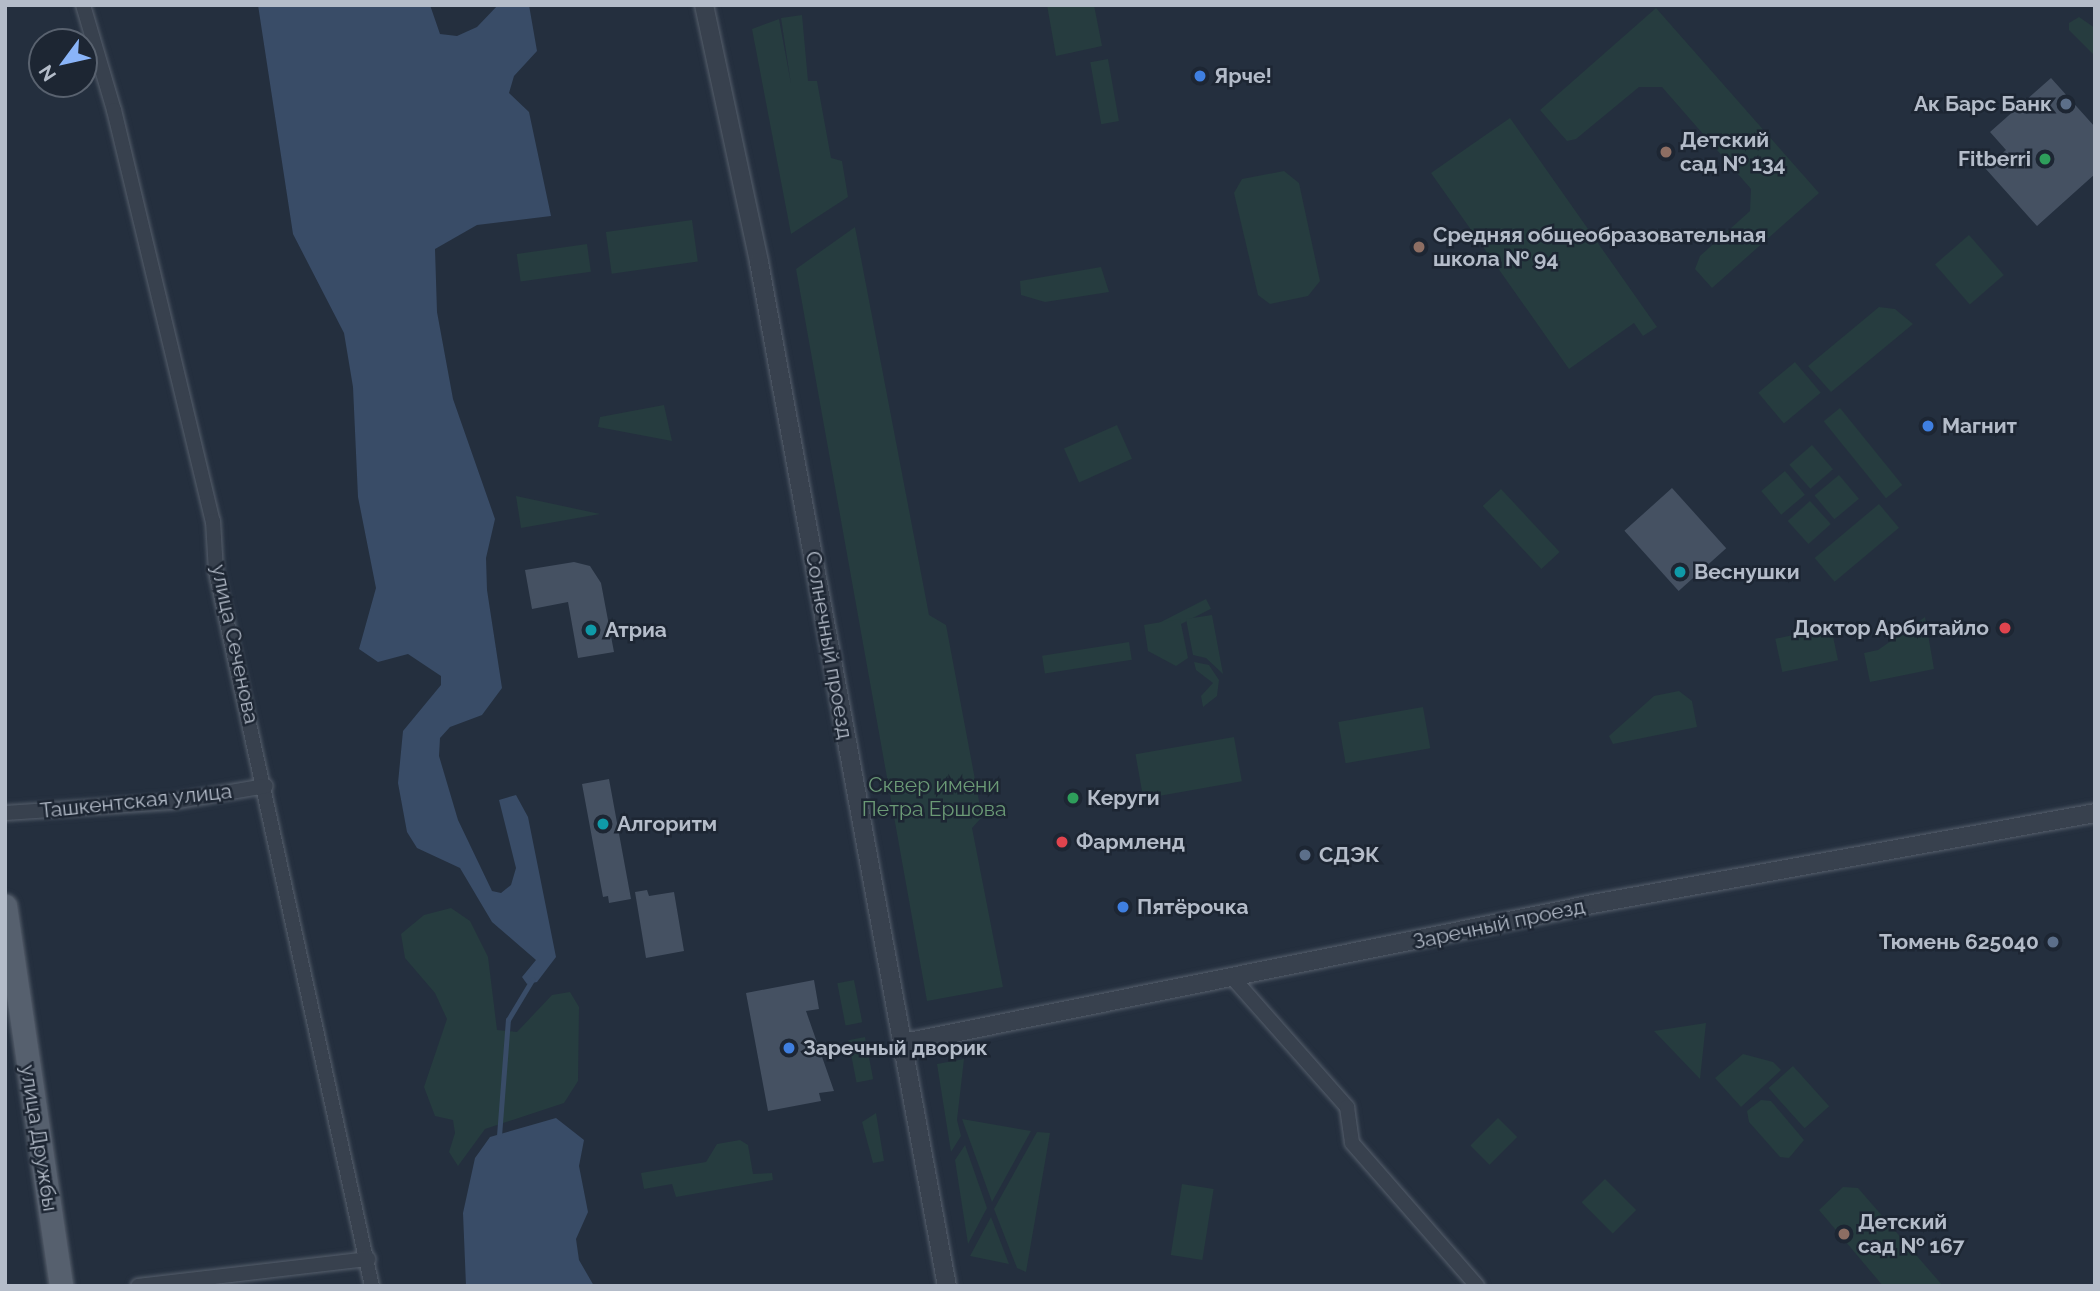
<!DOCTYPE html>
<meta charset="utf-8">
<style>
body{margin:0}
#map{position:relative;width:2100px;height:1291px;overflow:hidden;background:#242f3e;font-family:Raleway,sans-serif}
div>[style]{position:absolute}
.green>*{inset:0;background:#263c3f;transform-origin:0 0}
.water>*{inset:0;background:#394c67}
.stream>*{height:4.5px;margin:-2.25px;padding:0 2.25px;transform-origin:2.25px;border-radius:2.25px;background:#394c67}
.building>*{inset:0;background:#455162;transform-origin:0 0}
.roads{filter:drop-shadow(0 0 2px #565f6c) drop-shadow(0 0 2px #565f6c)}
.minor>*{height:14px;margin:-7px;padding:0 7px;transform-origin:7px;border-radius:7px;background:#38414e}
.tertiary>*{height:18px;margin:-9px;padding:0 9px;transform-origin:9px;border-radius:9px;background:#38414e}
.primary>*{height:23px;margin:-11.5px;padding:0 11.5px;transform-origin:11.5px;border-radius:11.5px;background:#56606e}
.dots>*{width:19px;height:19px;translate:-50% -50%;box-sizing:border-box;border:4px solid #1d2633;border-radius:50%}
span{translate:-50% -50%;white-space:nowrap;text-align:center;line-height:1.15;-webkit-text-stroke:5px #1d2633;paint-order:stroke}
.poi-label{font-size:21px;color:#b4bcc9;font-weight:700}
.left{translate:0 -50%;text-align:left}
.right{translate:-100% -50%;text-align:right}
.street-label{font-size:21px;color:#b4bcc9}
.park-label{font-size:21px;color:#6b9a76}
.frame{position:absolute;inset:0;border:7px solid #b4bcc9;pointer-events:none}
.north{position:absolute;left:28px;top:28px;width:70px;height:70px;box-sizing:border-box;background:#1d2633;border:2px solid #59626f;border-radius:50%;rotate:237deg;font-size:19px;font-weight:700;line-height:28px;text-align:center;color:#b4bcc9}
.north::after{content:'';display:block;margin:auto;width:24px;height:32px;background:#8ab4f8;clip-path:polygon(50% 0,100% 100%,50% 72%,0 100%)}
</style>
<div id="map">
<div class="green">
<div style="clip-path:polygon(1047px 5px,1094px 5px,1102px 46px,1056px 56px)"></div>
<div style="clip-path:polygon(1656px 8px,1819px 193px,1712px 288px,1695px 269px,1700px 256px,1750px 211px,1751px 189px,1662px 87px,1639px 87px,1576px 139px,1567px 141px,1540px 110px)"></div>
<div style="clip-path:polygon(802px 15px,808px 81px,817px 81px,831px 158px,842px 161px,848px 197px,791px 234px,752px 29px,779px 19px,791px 84px,781px 18px)"></div>
<div style="clip-path:polygon(2079px 17px,2095px 28px,2095px 56px,2069px 30px,2069px 23px)"></div>
<div style="left:1108px;top:59px;width:63px;height:18px;rotate:80deg"></div>
<div style="clip-path:polygon(1510px 118px,1657px 327px,1643px 336px,1634px 323px,1569px 369px,1431px 173px)"></div>
<div style="clip-path:polygon(1284px 171px,1299px 183px,1320px 281px,1308px 296px,1270px 304px,1258px 295px,1234px 193px,1242px 179px)"></div>
<div style="left:692px;top:220px;width:42px;height:87px;rotate:82deg"></div>
<div style="clip-path:polygon(855px 227px,929px 615px,946px 625px,982px 817px,972px 828px,1003px 987px,927px 1001px,796px 269px)"></div>
<div style="left:1969px;top:235px;width:53px;height:45px;rotate:49deg"></div>
<div style="left:587px;top:244px;width:28px;height:71px;rotate:82deg"></div>
<div style="clip-path:polygon(1101px 267px,1109px 292px,1045px 302px,1021px 295px,1020px 281px)"></div>
<div style="clip-path:polygon(1879px 307px,1895px 309px,1913px 324px,1831px 392px,1808px 366px)"></div>
<div style="left:1795px;top:362px;width:40px;height:48px;rotate:50deg"></div>
<div style="clip-path:polygon(664px 405px,672px 441px,598px 427px,600px 417px)"></div>
<div style="left:1840px;top:408px;width:99px;height:21px;rotate:51deg"></div>
<div style="left:1117px;top:425px;width:37px;height:58px;rotate:66deg"></div>
<div style="left:1812px;top:445px;width:32px;height:30px;rotate:49deg"></div>
<div style="left:1785px;top:471px;width:31px;height:31px;rotate:50deg"></div>
<div style="left:1839px;top:475px;width:31px;height:32px;rotate:50deg"></div>
<div style="left:1501px;top:489px;width:86px;height:25px;rotate:47deg"></div>
<div style="clip-path:polygon(516px 496px,600px 514px,521px 528px)"></div>
<div style="left:1810px;top:501px;width:31px;height:30px;rotate:48deg"></div>
<div style="left:1879px;top:504px;width:31px;height:84px;rotate:50deg"></div>
<div style="left:1206px;top:599px;width:11px;height:65px;rotate:63deg"></div>
<div style="clip-path:polygon(1212px 615px,1223px 674px,1206px 658px,1193px 655px,1186px 619px)"></div>
<div style="clip-path:polygon(1925px 617px,1934px 669px,1870px 682px,1864px 653px,1878px 650px)"></div>
<div style="clip-path:polygon(1180px 619px,1188px 658px,1176px 666px,1148px 651px,1144px 625px)"></div>
<div style="left:1831px;top:627px;width:34px;height:57px;rotate:78deg"></div>
<div style="left:1129px;top:642px;width:18px;height:88px;rotate:81deg"></div>
<div style="clip-path:polygon(1194px 662px,1209px 665px,1219px 680px,1217px 696px,1203px 707px,1201px 696px,1213px 683px,1196px 670px)"></div>
<div style="clip-path:polygon(1679px 691px,1692px 701px,1697px 727px,1613px 744px,1609px 736px,1654px 696px)"></div>
<div style="left:1423px;top:707px;width:42px;height:86px;rotate:80deg"></div>
<div style="left:1234px;top:737px;width:45px;height:100px;rotate:80deg"></div>
<div style="clip-path:polygon(451px 908px,470px 921px,488px 957px,497px 1030px,517px 1032px,552px 995px,570px 992px,579px 1007px,578px 1081px,564px 1103px,485px 1129px,458px 1166px,449px 1152px,455px 1133px,453px 1120px,435px 1116px,424px 1087px,447px 1019px,435px 993px,405px 958px,401px 934px,424px 915px)"></div>
<div style="left:854px;top:980px;width:43px;height:17px;rotate:79deg"></div>
<div style="clip-path:polygon(1706px 1023px,1700px 1079px,1654px 1031px)"></div>
<div style="left:865px;top:1037px;width:43px;height:17px;rotate:79deg"></div>
<div style="clip-path:polygon(1743px 1054px,1773px 1062px,1781px 1070px,1741px 1107px,1715px 1078px)"></div>
<div style="clip-path:polygon(964px 1059px,957px 1120px,961px 1136px,951px 1152px,937px 1064px)"></div>
<div style="left:1793px;top:1066px;width:54px;height:33px;rotate:48deg"></div>
<div style="clip-path:polygon(1761px 1100px,1771px 1101px,1804px 1140px,1789px 1158px,1780px 1157px,1749px 1122px,1747px 1111px)"></div>
<div style="clip-path:polygon(876px 1113px,884px 1161px,873px 1163px,862px 1122px)"></div>
<div style="left:1498px;top:1118px;width:27px;height:39px;rotate:45deg"></div>
<div style="clip-path:polygon(962px 1119px,1031px 1131px,992px 1202px)"></div>
<div style="clip-path:polygon(1037px 1132px,1050px 1133px,1026px 1272px,1017px 1268px,994px 1209px)"></div>
<div style="clip-path:polygon(740px 1140px,748px 1145px,753px 1174px,772px 1173px,773px 1180px,676px 1197px,672px 1184px,644px 1189px,641px 1173px,706px 1162px,717px 1144px)"></div>
<div style="clip-path:polygon(965px 1145px,987px 1208px,968px 1244px,955px 1160px)"></div>
<div style="left:1605px;top:1179px;width:44px;height:33px;rotate:45deg"></div>
<div style="left:1182px;top:1184px;width:32px;height:72px;rotate:9deg"></div>
<div style="clip-path:polygon(1843px 1187px,1858px 1188px,1943px 1286px,1883px 1286px,1819px 1210px)"></div>
<div style="clip-path:polygon(991px 1217px,1009px 1264px,970px 1256px)"></div>
</div>
<div class="water">
<div style="clip-path:polygon(258px 5px,430px 5px,440px 34px,457px 36px,477px 27px,498px 5px,529px 5px,537px 51px,514px 76px,509px 93px,529px 112px,551px 216px,477px 225px,435px 249px,437px 312px,453px 399px,495px 519px,486px 558px,487px 590px,502px 688px,482px 715px,450px 727px,440px 738px,439px 756px,458px 820px,492px 891px,501px 893px,511px 885px,516px 868px,499px 800px,516px 795px,528px 817px,556px 957px,537px 982px,527px 984px,522px 977px,536px 960px,492px 922px,460px 868px,417px 848px,407px 832px,398px 783px,403px 731px,441px 685px,441px 676px,408px 654px,378px 662px,359px 649px,376px 588px,358px 497px,353px 387px,344px 333px,293px 234px)"></div>
<div style="clip-path:polygon(556px 1118px,584px 1140px,579px 1166px,588px 1212px,576px 1239px,579px 1260px,594px 1286px,466px 1286px,463px 1213px,475px 1158px,490px 1137px)"></div>
</div>
<div class="stream">
<div style="left:499px;top:1136px;width:116px;rotate:-85.6deg"></div>
<div style="left:508px;top:1020px;width:47px;rotate:-59deg"></div>
</div>
<div class="building">
<div style="clip-path:polygon(2051px 78px,2095px 127px,2095px 174px,2037px 226px,1985px 168px,2006px 150px,1990px 132px)"></div>
<div style="left:1672px;top:488px;width:81px;height:64px;rotate:48deg"></div>
<div style="clip-path:polygon(574px 562px,590px 566px,601px 583px,614px 652px,578px 658px,568px 602px,532px 609px,525px 570px)"></div>
<div style="clip-path:polygon(609px 779px,631px 899px,609px 903px,608px 896px,603px 897px,582px 784px)"></div>
<div style="clip-path:polygon(647px 890px,649px 896px,674px 892px,684px 951px,646px 958px,635px 892px)"></div>
<div style="clip-path:polygon(814px 980px,819px 1009px,806px 1011px,834px 1091px,819px 1093px,821px 1101px,768px 1111px,746px 993px)"></div>
</div>
<div class="roads">
<div class="minor">
<div style="left:83px;top:5px;width:109px;rotate:73.6deg"></div>
<div style="left:114px;top:110px;width:423px;rotate:76.5deg"></div>
<div style="left:213px;top:521px;width:51px;rotate:86.6deg"></div>
<div style="left:216px;top:572px;width:731px;rotate:77.68deg"></div>
<div style="left:5px;top:813px;width:167px;rotate:-3.8deg"></div>
<div style="left:172px;top:802px;width:95px;rotate:-9.7deg"></div>
<div style="left:1232px;top:977px;width:174px;rotate:48.5deg"></div>
<div style="left:1347px;top:1107px;width:36px;rotate:82deg"></div>
<div style="left:1352px;top:1143px;width:190px;rotate:48.8deg"></div>
<div style="left:138px;top:1286px;width:232px;rotate:-6.7deg"></div>
</div>
<div class="tertiary">
<div style="left:704px;top:5px;width:263px;rotate:77.9deg"></div>
<div style="left:759px;top:262px;width:1041px;rotate:79.6deg"></div>
<div style="left:904px;top:1043px;width:708px;rotate:-11.41deg"></div>
<div style="left:1598px;top:903px;width:505px;rotate:-10.26deg"></div>
</div>
<div class="primary">
<div style="left:5px;top:906px;width:384px;rotate:81.6deg"></div>
</div>
</div>
<div class="dots">
<div style="left:1200px;top:76px;background:#3f7fe0"></div>
<div style="left:2066px;top:104px;background:#5c6f8a"></div>
<div style="left:1666px;top:152px;background:#8d6e63"></div>
<div style="left:2045px;top:159px;background:#2e9e5b"></div>
<div style="left:1419px;top:247px;background:#8d6e63"></div>
<div style="left:1928px;top:426px;background:#3f7fe0"></div>
<div style="left:1680px;top:572px;background:#0f9aa8"></div>
<div style="left:2005px;top:628px;background:#e0444e"></div>
<div style="left:591px;top:630px;background:#0f9aa8"></div>
<div style="left:1073px;top:798px;background:#2e9e5b"></div>
<div style="left:603px;top:824px;background:#0f9aa8"></div>
<div style="left:1062px;top:842px;background:#e0444e"></div>
<div style="left:1305px;top:855px;background:#5c6f8a"></div>
<div style="left:1123px;top:907px;background:#3f7fe0"></div>
<div style="left:2053px;top:942px;background:#5c6f8a"></div>
<div style="left:789px;top:1048px;background:#3f7fe0"></div>
<div style="left:1844px;top:1234px;background:#8d6e63"></div>
</div>
<div class="poi-label">
<span class="left" style="left:1214px;top:76px">Ярче!</span>
<span class="right" style="left:2052px;top:104px">Ак Барс Банк</span>
<span class="left" style="left:1680px;top:152px">Детский<br>сад № 134</span>
<span class="right" style="left:2031px;top:159px">Fitberri</span>
<span class="left" style="left:1433px;top:247px">Средняя общеобразовательная<br>школа № 94</span>
<span class="left" style="left:1942px;top:426px">Магнит</span>
<span class="left" style="left:1694px;top:572px">Веснушки</span>
<span class="right" style="left:1989px;top:628px">Доктор Арбитайло</span>
<span class="left" style="left:605px;top:630px">Атриа</span>
<span class="left" style="left:1087px;top:798px">Керуги</span>
<span class="left" style="left:617px;top:824px">Алгоритм</span>
<span class="left" style="left:1076px;top:842px">Фармленд</span>
<span class="left" style="left:1319px;top:855px">СДЭК</span>
<span class="left" style="left:1137px;top:907px">Пятёрочка</span>
<span class="right" style="left:2039px;top:942px">Тюмень 625040</span>
<span class="left" style="left:803px;top:1048px">Заречный дворик</span>
<span class="left" style="left:1858px;top:1234px">Детский<br>сад № 167</span>
</div>
<div class="street-label">
<span style="left:235px;top:644px;rotate:78deg">улица Сеченова</span>
<span style="left:829px;top:645px;rotate:80deg">Солнечный проезд</span>
<span style="left:136px;top:801px;rotate:-6deg">Ташкентская улица</span>
<span style="left:1499px;top:924px;rotate:-12deg">Заречный проезд</span>
<span style="left:39px;top:1138px;rotate:81deg">улица Дружбы</span>
</div>
<div class="park-label">
<span style="left:934px;top:797px">Сквер имени<br>Петра Ершова</span>
</div>
<div class="frame"></div>
<div class="north">N</div>
</div>
